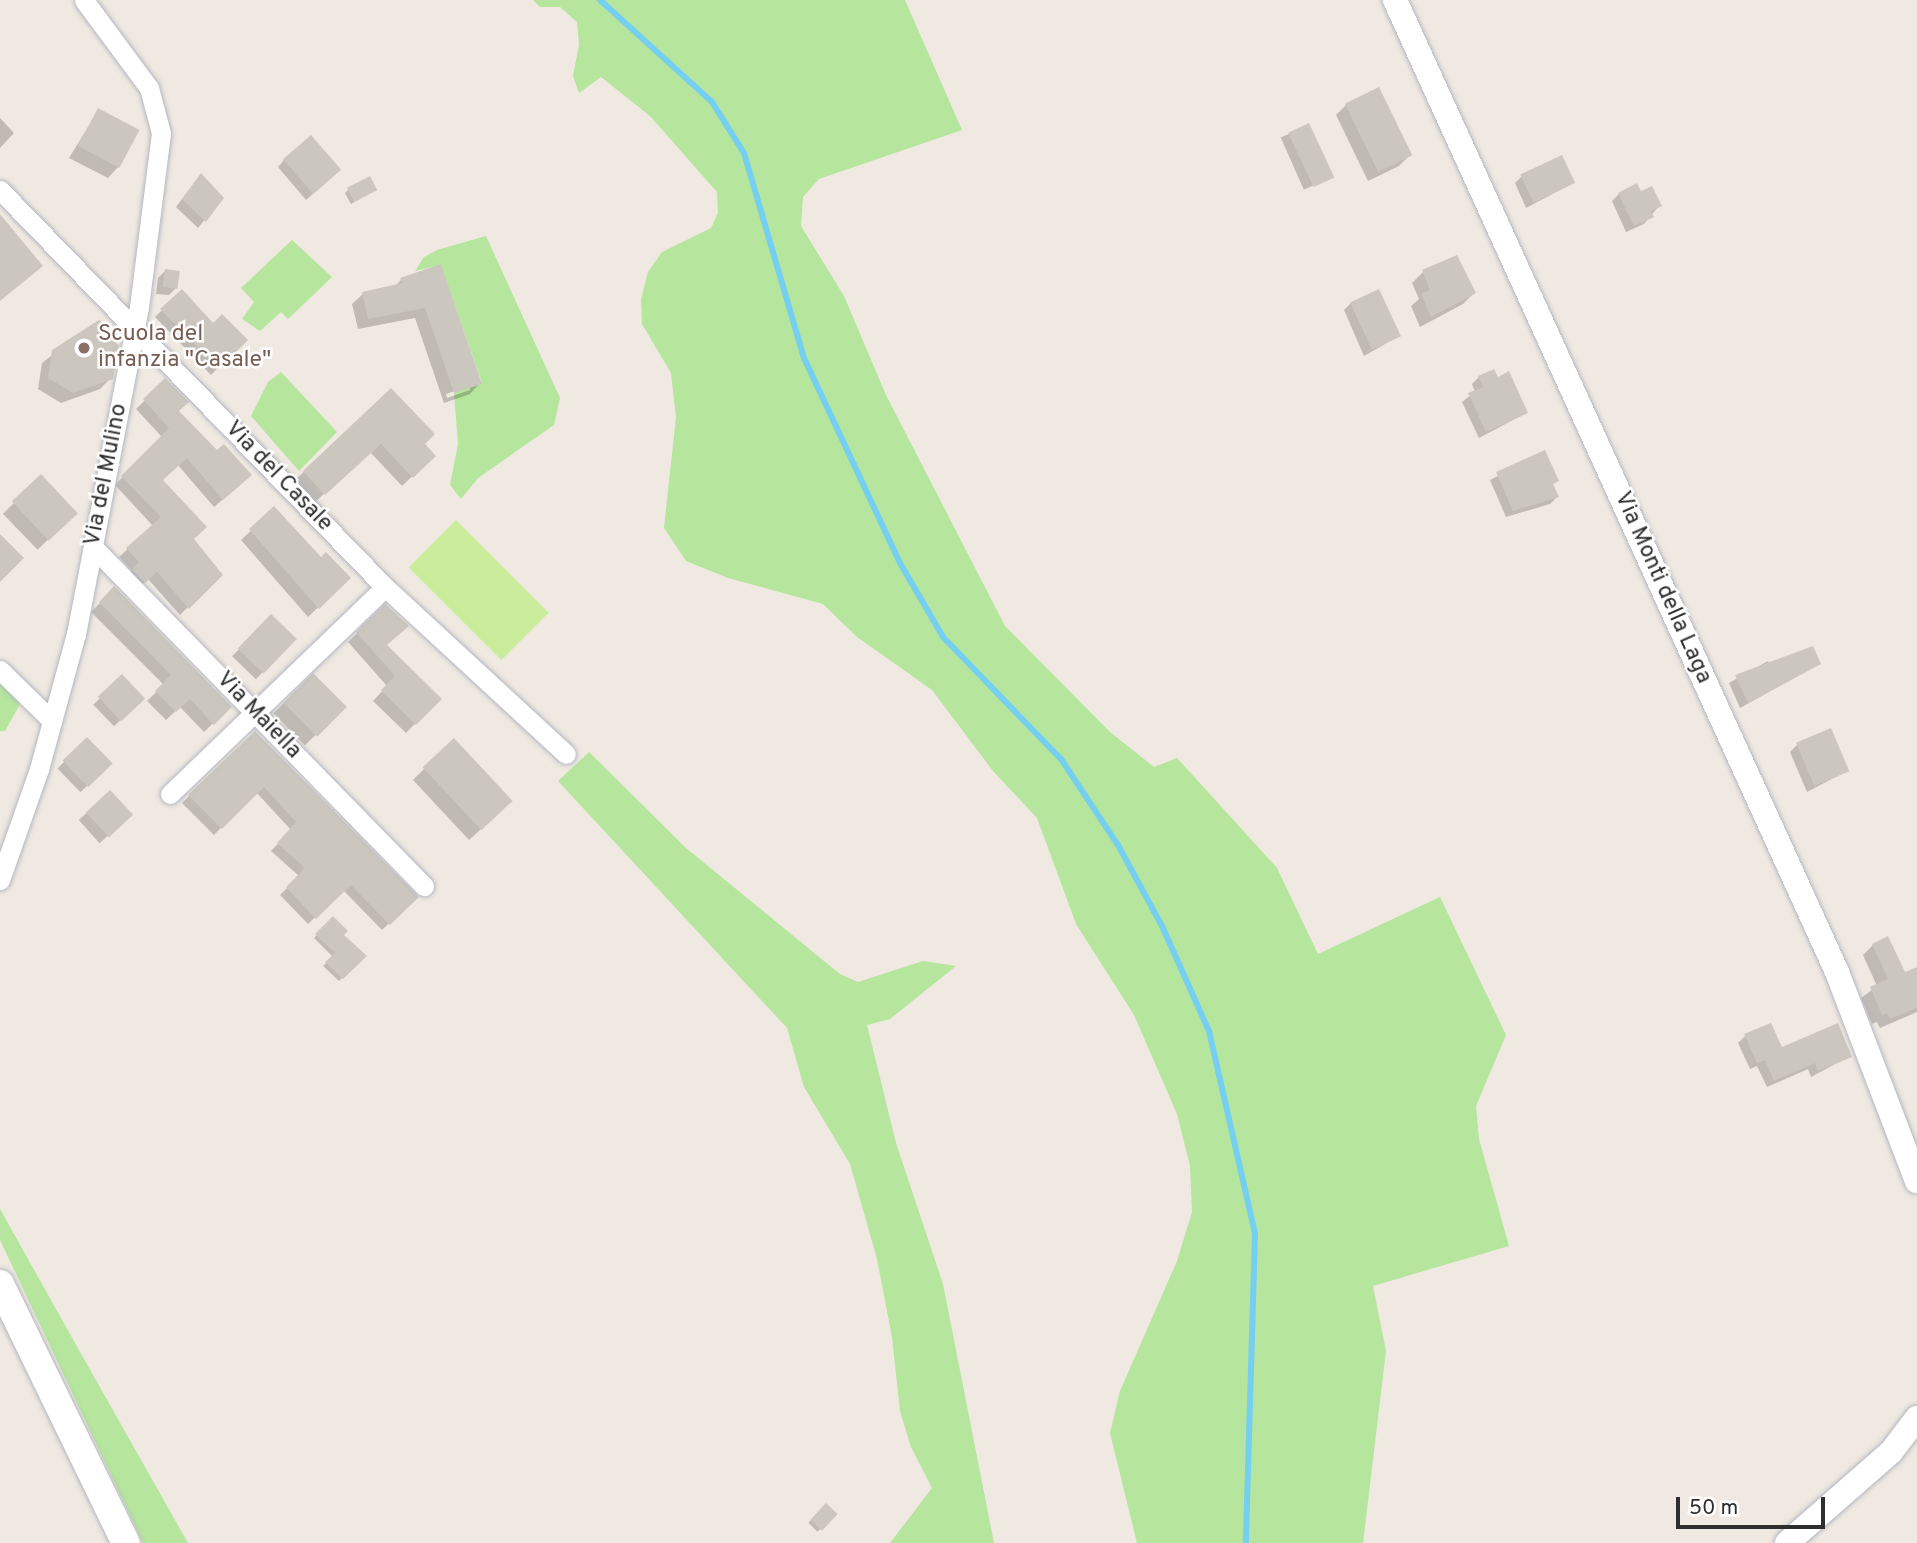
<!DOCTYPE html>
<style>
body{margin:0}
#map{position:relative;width:1917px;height:1543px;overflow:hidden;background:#efe9e1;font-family:Overpass,sans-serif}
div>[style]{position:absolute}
.green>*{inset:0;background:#b6e59e}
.pitch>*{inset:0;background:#c9ec9a;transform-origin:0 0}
.shadow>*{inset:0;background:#0003;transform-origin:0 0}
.stream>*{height:6px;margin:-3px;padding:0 3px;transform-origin:3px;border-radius:3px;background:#75cff0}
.building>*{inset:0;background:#cbc7bf;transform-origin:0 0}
.roads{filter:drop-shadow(0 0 2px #b4b7c1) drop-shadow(0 0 2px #b4b7c1)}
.minor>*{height:19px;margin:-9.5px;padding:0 9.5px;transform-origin:9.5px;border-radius:9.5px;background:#fff}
.tertiary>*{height:24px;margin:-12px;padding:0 12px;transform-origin:12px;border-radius:12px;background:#fff}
.secondary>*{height:28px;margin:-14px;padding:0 14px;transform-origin:14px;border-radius:14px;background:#fff}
.dots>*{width:19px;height:19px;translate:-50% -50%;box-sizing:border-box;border:4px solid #fff;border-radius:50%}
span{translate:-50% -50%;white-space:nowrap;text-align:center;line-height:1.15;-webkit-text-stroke:5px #fff;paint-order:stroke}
.education-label{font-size:23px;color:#785e54}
.left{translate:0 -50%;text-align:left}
.street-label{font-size:23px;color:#2e2e2e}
.scale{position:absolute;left:1676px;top:1497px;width:149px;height:32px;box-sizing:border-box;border:4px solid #2e2e2e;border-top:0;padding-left:9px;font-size:21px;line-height:24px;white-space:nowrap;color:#2e2e2e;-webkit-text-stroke:5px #fff;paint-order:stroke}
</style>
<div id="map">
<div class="green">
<div style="clip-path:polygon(533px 0,905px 0,962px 130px,819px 179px,803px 197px,801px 226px,844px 296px,886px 395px,1005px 626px,1110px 732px,1154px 767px,1177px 758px,1277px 868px,1318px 954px,1440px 897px,1506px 1035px,1476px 1106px,1479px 1139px,1509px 1246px,1373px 1286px,1386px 1351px,1363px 1543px,1137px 1543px,1110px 1433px,1120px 1391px,1177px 1261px,1192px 1212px,1190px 1166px,1177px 1114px,1134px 1015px,1076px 924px,1037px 818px,993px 771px,932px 690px,857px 637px,823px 604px,728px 578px,686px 561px,664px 528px,676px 417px,671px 373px,642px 324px,641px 299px,648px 272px,662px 252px,711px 228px,718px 213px,717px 192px,650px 116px,601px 77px,579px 93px,573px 76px,579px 45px,577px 22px,560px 7px,540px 7px)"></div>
<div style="clip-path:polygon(486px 236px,560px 398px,554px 425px,478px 478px,461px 499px,450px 485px,458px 444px,454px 393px,482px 383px,441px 265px,415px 271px,424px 257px,437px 250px)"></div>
<div style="clip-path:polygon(292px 240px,332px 277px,288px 319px,281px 312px,260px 331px,242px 319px,254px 302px,241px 288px)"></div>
<div style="clip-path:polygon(281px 372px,337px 432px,299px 471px,251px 416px,268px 382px)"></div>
<div style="clip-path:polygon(0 674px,24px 697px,5px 731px,0 731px)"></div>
<div style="clip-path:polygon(589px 752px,686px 848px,840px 974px,858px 982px,923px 961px,956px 966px,890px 1019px,867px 1025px,896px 1143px,943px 1284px,994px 1543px,890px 1543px,932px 1488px,911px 1447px,900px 1411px,892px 1337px,877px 1259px,850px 1164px,804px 1087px,787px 1028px,558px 781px)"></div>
<div style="clip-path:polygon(0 1209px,84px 1359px,188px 1543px,143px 1543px,0 1240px)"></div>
</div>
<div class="pitch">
<div style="left:456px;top:520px;width:131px;height:67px;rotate:45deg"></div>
</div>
<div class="shadow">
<div style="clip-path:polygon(1347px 104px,1410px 155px,1399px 166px,1368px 181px,1336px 115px)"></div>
<div style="clip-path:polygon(98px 111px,118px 167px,108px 178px,69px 158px)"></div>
<div style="clip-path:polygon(0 118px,14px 133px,0 148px)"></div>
<div style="left:1309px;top:125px;width:57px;height:31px;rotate:66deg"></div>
<div style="clip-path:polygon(284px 160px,332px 177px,306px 200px,278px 167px)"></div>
<div style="clip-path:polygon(1522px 176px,1573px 183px,1526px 208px,1515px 183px)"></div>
<div style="clip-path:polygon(195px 182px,222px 198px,198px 228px,176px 207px)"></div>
<div style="clip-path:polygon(348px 190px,372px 192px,351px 204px,345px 193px)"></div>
<div style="clip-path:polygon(1640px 193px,1659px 206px,1644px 224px,1626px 232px,1612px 201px,1619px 194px)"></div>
<div style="clip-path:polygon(evenodd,440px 267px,480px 383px,470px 394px,444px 403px,415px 318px,358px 329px,352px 304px,363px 294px,394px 287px,401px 280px,440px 267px,470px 386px,470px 390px,447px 398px,446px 394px,470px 386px)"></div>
<div style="clip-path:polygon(165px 271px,176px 288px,169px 295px,156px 294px,158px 278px)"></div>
<div style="clip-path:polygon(1423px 272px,1474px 293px,1463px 304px,1420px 327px,1411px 306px,1419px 299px,1412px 283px)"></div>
<div style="clip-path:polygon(182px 291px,213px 325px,245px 340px,211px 375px,155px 317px)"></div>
<div style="clip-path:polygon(1351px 303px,1399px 336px,1364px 356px,1344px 310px)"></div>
<div style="clip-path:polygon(94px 323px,108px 327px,111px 378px,100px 389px,61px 403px,38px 389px,42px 363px)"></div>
<div style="clip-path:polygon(1479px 377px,1526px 413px,1479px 438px,1462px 402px,1475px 392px,1472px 384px)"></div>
<div style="clip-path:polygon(165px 381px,177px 411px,242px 483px,214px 507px,178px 465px,161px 481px,191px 540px,221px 575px,180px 615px,148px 579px,136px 590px,125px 578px,132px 571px,119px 557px,153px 526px,115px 485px,162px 437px,136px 409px)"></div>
<div style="clip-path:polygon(391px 390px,433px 456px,402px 486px,370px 452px,314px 503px,294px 481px)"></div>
<div style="clip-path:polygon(1544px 452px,1557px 480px,1552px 486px,1557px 497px,1550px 504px,1506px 517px,1490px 480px)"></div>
<div style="left:41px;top:477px;width:50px;height:53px;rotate:46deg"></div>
<div style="clip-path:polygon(274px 509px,321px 559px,349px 578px,308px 617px,241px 540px)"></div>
<div style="clip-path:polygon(114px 589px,230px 707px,204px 732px,180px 707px,166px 720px,147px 701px,164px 685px,91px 612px)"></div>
<div style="clip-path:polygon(385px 606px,385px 646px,439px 699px,406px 733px,373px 701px,387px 686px,348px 642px)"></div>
<div style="left:271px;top:616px;width:33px;height:56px;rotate:44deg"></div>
<div style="clip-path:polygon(1768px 661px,1771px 667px,1819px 664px,1740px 708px,1729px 683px)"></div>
<div style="left:313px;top:675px;width:45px;height:55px;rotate:46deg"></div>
<div style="left:122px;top:677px;width:30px;height:40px;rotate:46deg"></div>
<div style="clip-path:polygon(255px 733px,416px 897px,382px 930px,343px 890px,308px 924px,280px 895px,299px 876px,271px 851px,291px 830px,256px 792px,214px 835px,182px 803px)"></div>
<div style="left:87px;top:740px;width:33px;height:41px;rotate:46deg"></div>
<div style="clip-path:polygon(1797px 745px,1847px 771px,1807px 792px,1790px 752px)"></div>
<div style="clip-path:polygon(424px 769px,500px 812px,469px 840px,413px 780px)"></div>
<div style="left:110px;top:792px;width:31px;height:42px;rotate:48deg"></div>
<div style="clip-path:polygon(333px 918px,341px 935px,364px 956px,339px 981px,323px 966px,333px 957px,314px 938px)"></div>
<div style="clip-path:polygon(1873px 945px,1904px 974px,1917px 969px,1917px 1012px,1880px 1028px,1877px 1022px,1872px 1024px,1861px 998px,1877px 986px,1863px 955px)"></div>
<div style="clip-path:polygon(1745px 1036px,1781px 1049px,1850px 1056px,1811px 1077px,1808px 1069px,1767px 1087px,1757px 1066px,1750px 1069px,1738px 1043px)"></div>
<div style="left:826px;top:1505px;width:13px;height:25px;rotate:45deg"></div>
</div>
<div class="stream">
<div style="left:600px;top:0;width:151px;rotate:42.3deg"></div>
<div style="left:712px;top:102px;width:60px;rotate:57.9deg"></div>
<div style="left:744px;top:153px;width:214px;rotate:73.7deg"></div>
<div style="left:804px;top:358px;width:226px;rotate:64.9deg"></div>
<div style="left:900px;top:563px;width:86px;rotate:59.8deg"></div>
<div style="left:943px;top:637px;width:170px;rotate:46deg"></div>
<div style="left:1061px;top:759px;width:103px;rotate:56.5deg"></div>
<div style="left:1118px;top:845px;width:92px;rotate:61.5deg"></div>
<div style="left:1162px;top:926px;width:115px;rotate:65.9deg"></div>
<div style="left:1209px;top:1031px;width:208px;rotate:77.2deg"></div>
<div style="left:1255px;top:1234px;width:309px;rotate:91.7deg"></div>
</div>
<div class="building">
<div style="left:1379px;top:87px;width:76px;height:38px;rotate:64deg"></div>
<div style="left:98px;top:108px;width:47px;height:43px;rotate:28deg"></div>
<div style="left:1309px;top:123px;width:60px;height:23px;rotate:65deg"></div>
<div style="left:311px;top:135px;width:46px;height:37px;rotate:49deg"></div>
<div style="left:1562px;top:155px;width:31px;height:46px;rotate:65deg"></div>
<div style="clip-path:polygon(201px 173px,224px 198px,206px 222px,182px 199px)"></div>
<div style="left:370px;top:176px;width:16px;height:26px;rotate:63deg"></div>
<div style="clip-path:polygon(1637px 183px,1641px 191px,1652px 186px,1662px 206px,1651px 211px,1654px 217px,1634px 226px,1618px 193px)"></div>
<div style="clip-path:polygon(0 214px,43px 266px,0 301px)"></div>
<div style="clip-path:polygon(1457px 255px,1476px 293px,1431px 317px,1421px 294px,1430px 290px,1422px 270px)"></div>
<div style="clip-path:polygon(441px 264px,482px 384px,454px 393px,425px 308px,368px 319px,362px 292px,402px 283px,400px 278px)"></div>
<div style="left:165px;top:269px;width:15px;height:18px;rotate:8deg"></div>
<div style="clip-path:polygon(182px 289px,213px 323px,222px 314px,248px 340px,219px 369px,160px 309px)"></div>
<div style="left:1379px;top:289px;width:52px;height:32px;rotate:65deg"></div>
<div style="clip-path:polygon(99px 320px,109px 326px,110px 339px,119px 345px,113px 379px,73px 393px,48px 378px,52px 350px)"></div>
<div style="clip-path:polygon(1494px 369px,1498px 377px,1509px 371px,1528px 413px,1486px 432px,1468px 393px,1483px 387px,1478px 376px)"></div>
<div style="clip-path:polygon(165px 378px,189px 402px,179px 411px,217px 450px,224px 444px,252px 475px,223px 500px,187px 458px,163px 480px,207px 527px,194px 539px,223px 575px,189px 609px,157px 572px,145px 583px,132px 569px,139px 562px,126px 548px,161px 517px,121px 476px,169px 428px,143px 399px)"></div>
<div style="clip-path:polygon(391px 388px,435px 434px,425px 444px,436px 456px,413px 478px,381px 444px,325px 495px,303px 471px)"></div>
<div style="clip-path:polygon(1545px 450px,1559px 481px,1553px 484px,1559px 497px,1513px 511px,1496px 472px)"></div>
<div style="left:41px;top:474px;width:54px;height:40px;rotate:47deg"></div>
<div style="clip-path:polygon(274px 506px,321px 557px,326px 552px,351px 578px,319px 609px,249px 529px)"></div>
<div style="clip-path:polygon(0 534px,24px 558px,0 582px)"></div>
<div style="clip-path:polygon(114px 586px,232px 707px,214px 725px,190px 699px,176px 712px,155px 691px,171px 675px,99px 602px)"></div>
<div style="clip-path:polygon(385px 604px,409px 626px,387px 645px,442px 699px,416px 725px,381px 690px,395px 676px,356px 632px)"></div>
<div style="left:271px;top:614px;width:36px;height:48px;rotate:44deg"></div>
<div style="clip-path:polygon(1813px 646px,1821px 664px,1748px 703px,1735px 675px)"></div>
<div style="left:313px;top:673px;width:48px;height:42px;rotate:45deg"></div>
<div style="left:122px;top:674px;width:34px;height:33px;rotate:47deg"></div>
<div style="left:1831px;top:728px;width:47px;height:38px;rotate:67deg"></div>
<div style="clip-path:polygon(255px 731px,419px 897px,390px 925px,351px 885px,316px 919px,286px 887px,305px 868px,277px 843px,296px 822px,264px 787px,222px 829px,188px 795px)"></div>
<div style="left:87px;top:737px;width:37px;height:34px;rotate:46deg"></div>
<div style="left:454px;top:738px;width:86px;height:43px;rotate:47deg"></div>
<div style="left:110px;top:790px;width:34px;height:33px;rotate:47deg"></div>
<div style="clip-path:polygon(333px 916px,348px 931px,344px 935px,367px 956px,343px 979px,325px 962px,335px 953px,315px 934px)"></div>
<div style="clip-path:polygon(1888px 936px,1905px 972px,1917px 967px,1917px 1008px,1890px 1019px,1887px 1013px,1882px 1015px,1870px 987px,1888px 979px,1872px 944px)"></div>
<div style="clip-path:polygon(1771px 1023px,1782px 1047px,1838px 1023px,1852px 1057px,1818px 1071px,1815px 1063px,1774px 1081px,1765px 1060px,1757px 1063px,1744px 1034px)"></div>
<div style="left:826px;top:1503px;width:16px;height:23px;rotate:43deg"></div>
</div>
<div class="roads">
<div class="minor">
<div style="left:0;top:190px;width:553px;rotate:45.88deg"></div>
<div style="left:385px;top:587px;width:246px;rotate:42.7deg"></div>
<div style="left:93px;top:547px;width:474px;rotate:45.7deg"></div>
<div style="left:0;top:670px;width:73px;rotate:44.4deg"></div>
<div style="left:170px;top:794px;width:298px;rotate:-43.9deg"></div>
<div style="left:0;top:880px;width:118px;rotate:-70.6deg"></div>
<div style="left:39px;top:769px;width:140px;rotate:-74.7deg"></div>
<div style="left:76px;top:634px;width:333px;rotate:-79.1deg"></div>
<div style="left:139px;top:307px;width:175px;rotate:-82.8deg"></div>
<div style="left:161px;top:133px;width:47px;rotate:-104.9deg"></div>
<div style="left:149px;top:88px;width:109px;rotate:-126.5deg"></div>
</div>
<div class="tertiary">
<div style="left:1395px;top:0;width:1068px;rotate:65.55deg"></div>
<div style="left:1837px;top:972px;width:224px;rotate:69.1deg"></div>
<div style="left:1787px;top:1543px;width:138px;rotate:-41.2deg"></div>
<div style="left:1891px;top:1452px;width:43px;rotate:-52.6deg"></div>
</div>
<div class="secondary">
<div style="left:0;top:1284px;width:288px;rotate:64.1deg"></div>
</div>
</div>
<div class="dots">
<div style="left:84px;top:348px;background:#8d6e63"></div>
</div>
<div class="education-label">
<span class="left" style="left:98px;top:348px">Scuola del<br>infanzia "Casale"</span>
</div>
<div class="street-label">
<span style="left:107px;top:475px;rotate:-79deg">Via del Mulino</span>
<span style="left:278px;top:477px;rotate:46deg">Via del Casale</span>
<span style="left:1662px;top:588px;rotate:66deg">Via Monti della Laga</span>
<span style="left:258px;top:716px;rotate:46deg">Via Maiella</span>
</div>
<div class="scale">50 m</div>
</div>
